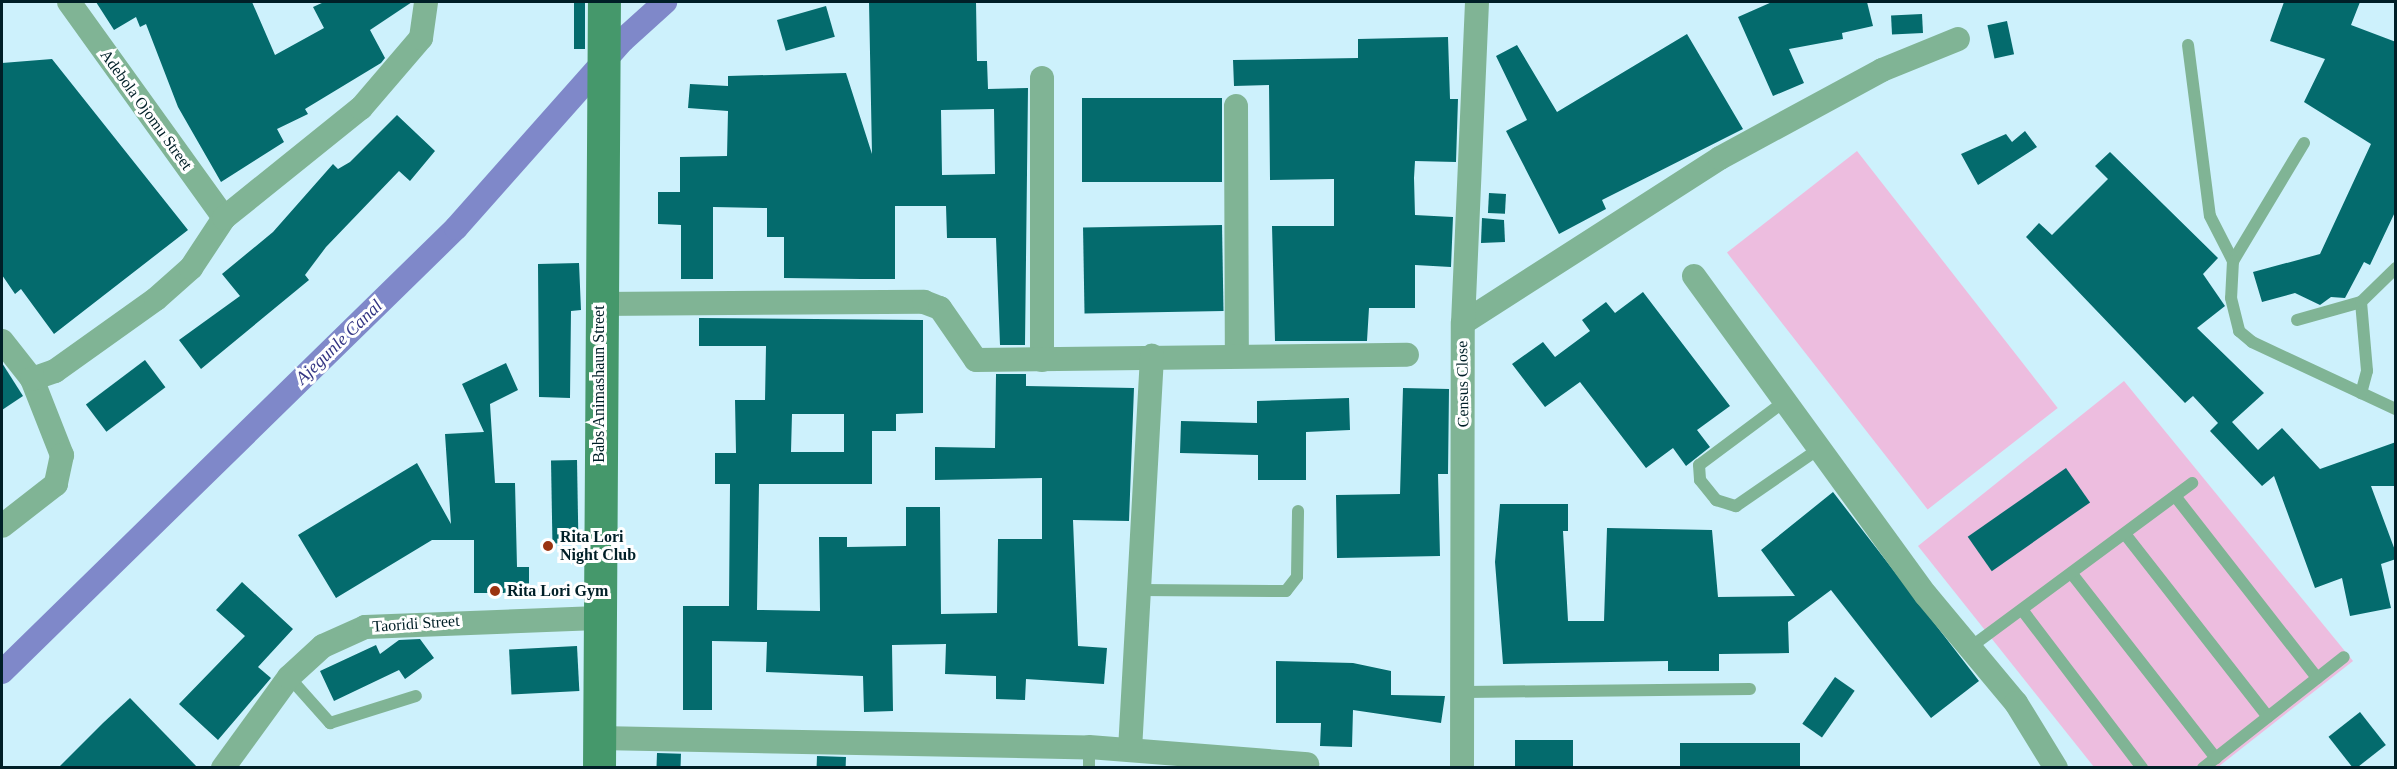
<!DOCTYPE html>
<style>
body{margin:0}
#map{position:relative;width:2397px;height:769px;overflow:hidden;background:#cdf1fc;font-family:Georgia,serif}
div>[style]{position:absolute}
.green>*{inset:0;background:#edbddf;transform-origin:0 0}
.canal>*{height:24px;margin:-12px;padding:0 12px;transform-origin:12px;border-radius:12px;background:#7f88c9}
.building>*{inset:0;background:#046b6d;transform-origin:0 0}
.service>*{height:12px;margin:-6px;padding:0 6px;transform-origin:6px;border-radius:6px;background:#80b495}
.minor>*{height:24px;margin:-12px;padding:0 12px;transform-origin:12px;border-radius:12px;background:#80b495}
.secondary>*{height:33px;margin:-16.5px;padding:0 16.5px;transform-origin:16.5px;border-radius:16.5px;background:#45986b}
.dots>*{width:16px;height:16px;translate:-50% -50%;box-sizing:border-box;border:3px solid #fff;border-radius:50%}
span{translate:-50% -50%;white-space:nowrap;text-align:center;line-height:1.15;-webkit-text-stroke:6px #fff;paint-order:stroke}
.street-label{font-size:16px;color:#001f27}
.poi-label{font-size:16px;color:#001f27;font-weight:700}
.left{translate:0 -50%;text-align:left}
.water-label{font-size:18px;color:#333583;font-style:italic}
.frame{position:absolute;inset:0;border:3px solid #001f27;pointer-events:none}
</style>
<div id="map">
<div class="green">
<div style="left:1857px;top:151px;width:326px;height:165px;rotate:52deg"></div>
<div style="clip-path:polygon(2124px 381px,2353px 661px,2218px 767px,2094px 767px,1918px 546px)"></div>
</div>
<div class="canal">
<div style="left:2px;top:672px;width:635px;rotate:-44.36deg"></div>
<div style="left:456px;top:228px;width:251px;rotate:-48.4deg"></div>
<div style="left:623px;top:40px;width:57px;rotate:-42.1deg"></div>
</div>
<div class="building">
<div style="clip-path:polygon(96px 2px,252px 2px,275px 55px,324px 28px,313px 7px,324px 2px,412px 2px,370px 30px,385px 58px,381px 63px,305px 109px,308px 114px,277px 129px,284px 142px,221px 182px,178px 107px,146px 24px,140px 27px,136px 17px,114px 30px)"></div>
<div style="left:574px;top:2px;width:11px;height:47px"></div>
<div style="clip-path:polygon(evenodd,869px 2px,976px 2px,977px 61px,987px 61px,988px 89px,1028px 88px,1025px 345px,1000px 345px,996px 238px,947px 238px,946px 206px,895px 206px,895px 279px,861px 279px,784px 278px,784px 237px,767px 237px,767px 208px,713px 207px,713px 279px,681px 279px,681px 225px,658px 224px,658px 192px,680px 192px,680px 157px,727px 156px,728px 111px,688px 108px,690px 84px,728px 86px,728px 76px,846px 73px,872px 154px,869px 2px,994px 109px,995px 174px,942px 175px,941px 110px,994px 109px)"></div>
<div style="clip-path:polygon(1772px 2px,1867px 2px,1873px 26px,1842px 33px,1843px 39px,1789px 49px,1804px 83px,1773px 96px,1738px 17px)"></div>
<div style="clip-path:polygon(2284px 2px,2360px 2px,2351px 25px,2396px 42px,2396px 210px,2370px 265px,2364px 262px,2345px 298px,2331px 297px,2320px 305px,2295px 293px,2262px 302px,2253px 272px,2320px 254px,2371px 144px,2304px 102px,2325px 59px,2270px 41px)"></div>
<div style="left:826px;top:6px;width:32px;height:51px;rotate:74deg"></div>
<div style="left:1922px;top:14px;width:19px;height:31px;rotate:87deg"></div>
<div style="left:2007px;top:21px;width:34px;height:20px;rotate:78deg"></div>
<div style="clip-path:polygon(1687px 34px,1743px 129px,1602px 200px,1606px 209px,1559px 234px,1506px 131px,1527px 120px,1496px 56px,1517px 45px,1557px 112px)"></div>
<div style="clip-path:polygon(1448px 37px,1450px 99px,1458px 99px,1456px 162px,1415px 161px,1414px 178px,1415px 215px,1453px 217px,1451px 267px,1415px 265px,1415px 308px,1369px 308px,1367px 341px,1275px 341px,1272px 226px,1334px 226px,1334px 179px,1270px 180px,1269px 85px,1234px 86px,1233px 60px,1358px 58px,1358px 39px)"></div>
<div style="clip-path:polygon(52px 59px,188px 230px,54px 334px,21px 289px,15px 294px,2px 275px,2px 63px)"></div>
<div style="left:1222px;top:98px;width:84px;height:140px;rotate:90deg"></div>
<div style="clip-path:polygon(397px 115px,435px 151px,410px 181px,399px 171px,326px 247px,305px 275px,309px 280px,201px 369px,179px 340px,240px 296px,222px 274px,273px 232px,333px 164px,338px 169px,350px 162px)"></div>
<div style="clip-path:polygon(2025px 131px,2037px 147px,1978px 185px,1961px 154px,2006px 134px,2012px 142px)"></div>
<div style="clip-path:polygon(2110px 152px,2218px 258px,2203px 274px,2225px 306px,2197px 328px,2264px 393px,2232px 422px,2258px 450px,2282px 428px,2320px 469px,2396px 442px,2396px 486px,2371px 486px,2396px 553px,2396px 559px,2381px 564px,2391px 608px,2350px 616px,2342px 578px,2315px 588px,2274px 476px,2262px 486px,2210px 431px,2218px 423px,2193px 396px,2185px 403px,2026px 237px,2039px 223px,2052px 235px,2108px 179px,2095px 166px)"></div>
<div style="left:1489px;top:193px;width:17px;height:20px;rotate:3deg"></div>
<div style="clip-path:polygon(1482px 218px,1504px 220px,1505px 242px,1481px 243px)"></div>
<div style="left:1222px;top:225px;width:86px;height:139px;rotate:89deg"></div>
<div style="clip-path:polygon(579px 263px,581px 310px,571px 311px,570px 398px,539px 397px,538px 264px)"></div>
<div style="clip-path:polygon(1643px 292px,1730px 406px,1697px 430px,1710px 447px,1686px 466px,1673px 448px,1646px 468px,1580px 382px,1545px 407px,1512px 364px,1543px 342px,1555px 357px,1590px 331px,1582px 320px,1606px 302px,1615px 313px)"></div>
<div style="clip-path:polygon(evenodd,699px 318px,923px 320px,923px 413px,896px 414px,896px 431px,872px 431px,872px 484px,759px 484px,757px 610px,820px 611px,819px 537px,847px 537px,847px 547px,906px 546px,906px 507px,940px 507px,941px 614px,997px 613px,998px 539px,1042px 539px,1042px 478px,935px 480px,935px 447px,995px 448px,996px 374px,1026px 374px,1026px 386px,1134px 388px,1129px 521px,1073px 520px,1078px 646px,1107px 648px,1104px 684px,1026px 679px,1025px 700px,996px 699px,996px 676px,945px 674px,946px 644px,892px 645px,893px 711px,864px 712px,863px 676px,766px 672px,767px 642px,712px 641px,712px 710px,683px 710px,683px 606px,729px 606px,730px 484px,715px 484px,715px 453px,736px 453px,735px 400px,765px 400px,766px 346px,699px 346px,699px 318px,792px 414px,844px 414px,844px 452px,791px 452px,792px 414px)"></div>
<div style="left:145px;top:360px;width:34px;height:74px;rotate:53deg"></div>
<div style="clip-path:polygon(2px 363px,23px 396px,2px 410px)"></div>
<div style="clip-path:polygon(506px 363px,518px 390px,490px 404px,495px 483px,515px 483px,517px 567px,529px 567px,529px 593px,474px 593px,474px 540px,432px 540px,336px 598px,298px 535px,417px 463px,451px 524px,445px 434px,484px 432px,462px 384px)"></div>
<div style="clip-path:polygon(1403px 388px,1449px 389px,1448px 474px,1438px 474px,1440px 556px,1337px 558px,1336px 495px,1400px 494px)"></div>
<div style="clip-path:polygon(1349px 398px,1350px 430px,1306px 432px,1306px 480px,1258px 480px,1258px 455px,1180px 453px,1181px 421px,1257px 423px,1257px 401px)"></div>
<div style="left:577px;top:460px;width:83px;height:26px;rotate:89deg"></div>
<div style="left:2066px;top:468px;width:42px;height:120px;rotate:55deg"></div>
<div style="clip-path:polygon(1833px 492px,1979px 681px,1931px 718px,1831px 590px,1788px 622px,1789px 653px,1719px 654px,1719px 671px,1668px 671px,1668px 661px,1503px 664px,1495px 562px,1500px 504px,1568px 504px,1568px 531px,1563px 531px,1568px 621px,1604px 621px,1607px 528px,1712px 530px,1718px 597px,1795px 596px,1761px 550px)"></div>
<div style="clip-path:polygon(242px 582px,293px 629px,258px 667px,271px 678px,218px 740px,179px 704px,245px 636px,216px 610px)"></div>
<div style="clip-path:polygon(420px 639px,434px 658px,405px 679px,399px 670px,334px 701px,320px 671px,376px 645px,380px 654px,399px 640px)"></div>
<div style="left:577px;top:646px;width:45px;height:68px;rotate:87deg"></div>
<div style="clip-path:polygon(1276px 661px,1353px 663px,1391px 671px,1391px 695px,1445px 696px,1441px 723px,1353px 710px,1352px 747px,1320px 746px,1321px 723px,1276px 723px)"></div>
<div style="left:1835px;top:677px;width:24px;height:57px;rotate:35deg"></div>
<div style="clip-path:polygon(130px 698px,198px 768px,58px 768px,103px 723px)"></div>
<div style="left:2360px;top:712px;width:42px;height:40px;rotate:52deg"></div>
<div style="left:1515px;top:740px;width:58px;height:28px"></div>
<div style="left:1680px;top:743px;width:120px;height:25px"></div>
<div style="left:657px;top:753px;width:24px;height:15px;rotate:2deg"></div>
<div style="left:817px;top:756px;width:29px;height:12px;rotate:2deg"></div>
</div>
<div class="service">
<div style="left:2188px;top:45px;width:172px;rotate:82.7deg"></div>
<div style="left:2210px;top:216px;width:51px;rotate:62.9deg"></div>
<div style="left:2304px;top:143px;width:138px;rotate:121deg"></div>
<div style="left:2233px;top:261px;width:37px;rotate:93deg"></div>
<div style="left:2231px;top:298px;width:34px;rotate:76deg"></div>
<div style="left:2239px;top:331px;width:17px;rotate:40deg"></div>
<div style="left:2252px;top:342px;width:159px;rotate:25deg"></div>
<div style="left:2361px;top:302px;width:69px;rotate:85deg"></div>
<div style="left:2367px;top:371px;width:23px;rotate:105deg"></div>
<div style="left:2297px;top:320px;width:66px;rotate:-15.7deg"></div>
<div style="left:2361px;top:302px;width:49px;rotate:-44.2deg"></div>
<div style="left:1785px;top:401px;width:107px;rotate:143.3deg"></div>
<div style="left:1699px;top:465px;width:15px;rotate:86deg"></div>
<div style="left:1700px;top:480px;width:26px;rotate:51deg"></div>
<div style="left:1716px;top:500px;width:21px;rotate:17deg"></div>
<div style="left:1736px;top:506px;width:102px;rotate:-34.6deg"></div>
<div style="left:2175px;top:496px;width:231px;rotate:52deg"></div>
<div style="left:2125px;top:534px;width:232px;rotate:52deg"></div>
<div style="left:2072px;top:574px;width:234px;rotate:52deg"></div>
<div style="left:1140px;top:590px;width:146px;rotate:0.4deg"></div>
<div style="left:1286px;top:591px;width:18px;rotate:-52deg"></div>
<div style="left:1297px;top:577px;width:66px;rotate:-89.1deg"></div>
<div style="left:2023px;top:611px;width:197px;rotate:52.8deg"></div>
<div style="left:1972px;top:646px;width:274px;rotate:-36.5deg"></div>
<div style="left:289px;top:677px;width:62px;rotate:48.3deg"></div>
<div style="left:330px;top:723px;width:90px;rotate:-17.4deg"></div>
<div style="left:1466px;top:692px;width:284px;rotate:-0.6deg"></div>
<div style="left:1089px;top:747px;width:21px;rotate:90deg"></div>
<div style="left:2203px;top:768px;width:179px;rotate:-38.2deg"></div>
</div>
<div class="minor">
<div style="left:69px;top:2px;width:266px;rotate:54.3deg"></div>
<div style="left:1042px;top:78px;width:282px;rotate:90deg"></div>
<div style="left:1236px;top:106px;width:250px;rotate:89.8deg"></div>
<div style="left:1694px;top:276px;width:394px;rotate:54deg"></div>
<div style="left:1926px;top:595px;width:141px;rotate:50.2deg"></div>
<div style="left:2016px;top:703px;width:76px;rotate:58.4deg"></div>
<div style="left:599px;top:304px;width:325px;rotate:-0.4deg"></div>
<div style="left:924px;top:302px;width:17px;rotate:21deg"></div>
<div style="left:940px;top:308px;width:63px;rotate:55.3deg"></div>
<div style="left:976px;top:360px;width:431px;rotate:-0.7deg"></div>
<div style="left:1463px;top:323px;width:305px;rotate:-32.7deg"></div>
<div style="left:1720px;top:158px;width:184px;rotate:-28.5deg"></div>
<div style="left:1882px;top:70px;width:82px;rotate:-22.2deg"></div>
<div style="left:2px;top:341px;width:48px;rotate:51.7deg"></div>
<div style="left:32px;top:379px;width:82px;rotate:68.5deg"></div>
<div style="left:62px;top:455px;width:30px;rotate:102deg"></div>
<div style="left:56px;top:484px;width:68px;rotate:142.1deg"></div>
<div style="left:32px;top:379px;width:24px;rotate:-19deg"></div>
<div style="left:55px;top:371px;width:124px;rotate:-35.5deg"></div>
<div style="left:156px;top:299px;width:47px;rotate:-41.5deg"></div>
<div style="left:191px;top:268px;width:60px;rotate:-56.6deg"></div>
<div style="left:224px;top:218px;width:176px;rotate:-38.8deg"></div>
<div style="left:361px;top:108px;width:92px;rotate:-49.4deg"></div>
<div style="left:421px;top:38px;width:36px;rotate:-82deg"></div>
<div style="left:599px;top:738px;width:490px;rotate:1.1deg"></div>
<div style="left:1089px;top:747px;width:219px;rotate:4.5deg"></div>
<div style="left:1130px;top:750px;width:395px;rotate:-86.8deg"></div>
<div style="left:223px;top:768px;width:112px;rotate:-54deg"></div>
<div style="left:289px;top:677px;width:46px;rotate:-42.4deg"></div>
<div style="left:323px;top:646px;width:46px;rotate:-24.3deg"></div>
<div style="left:365px;top:627px;width:233px;rotate:-2.2deg"></div>
<div style="left:1462px;top:768px;width:445px;rotate:-89.9deg"></div>
<div style="left:1463px;top:323px;width:321px;rotate:-87.5deg"></div>
</div>
<div class="secondary">
<div style="left:599px;top:768px;width:766px;rotate:-89.63deg"></div>
</div>
<div class="dots">
<div style="left:548px;top:546px;background:#9a3310"></div>
<div style="left:495px;top:591px;background:#9a3310"></div>
</div>
<div class="street-label">
<span style="left:146px;top:110px;rotate:54deg">Adebola Ojomu Street</span>
<span style="left:599px;top:384px;rotate:-90deg">Babs Animashaun Street</span>
<span style="left:1463px;top:384px;rotate:-91deg">Census Close</span>
<span style="left:416px;top:624px;rotate:-4deg">Taoridi Street</span>
</div>
<div class="poi-label">
<span class="left" style="left:560px;top:546px">Rita Lori<br>Night Club</span>
<span class="left" style="left:507px;top:591px">Rita Lori Gym</span>
</div>
<div class="water-label">
<span style="left:339px;top:342px;rotate:-44deg">Ajegunle Canal</span>
</div>
<div class="frame"></div>
</div>
